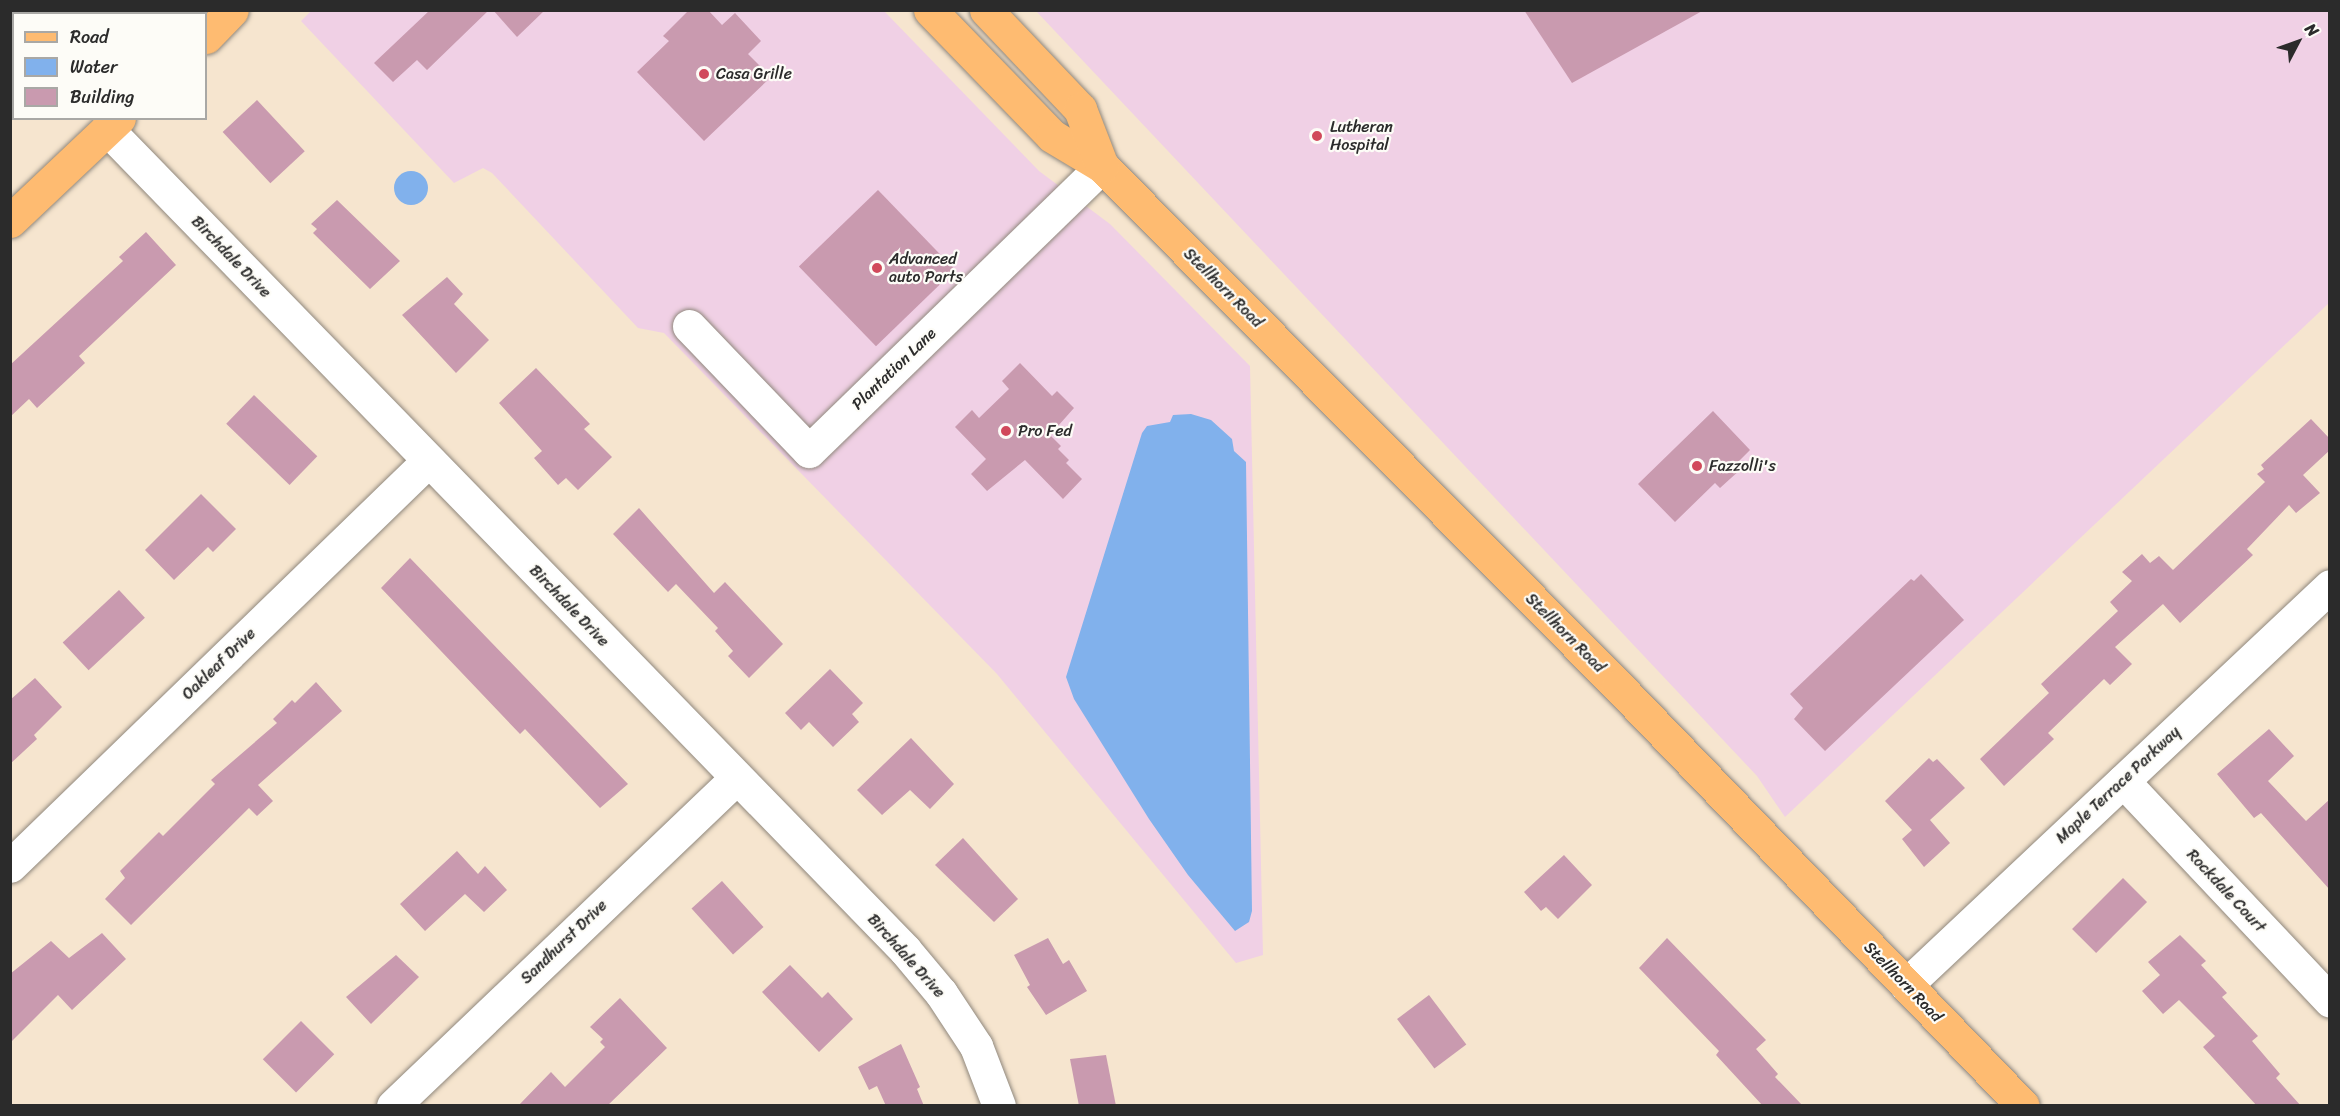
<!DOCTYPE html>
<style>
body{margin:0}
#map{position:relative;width:2340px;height:1116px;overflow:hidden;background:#f6e5cf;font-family:Sriracha,sans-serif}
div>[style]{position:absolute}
.built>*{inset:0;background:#f0d0e5}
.water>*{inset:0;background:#81b1ec}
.round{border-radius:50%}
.building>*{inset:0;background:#c99aaf;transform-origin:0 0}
.roads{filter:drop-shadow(0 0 2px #90887d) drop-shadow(0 0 2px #90887d)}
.minor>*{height:33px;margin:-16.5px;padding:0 16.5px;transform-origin:16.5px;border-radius:16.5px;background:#fff}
.major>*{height:33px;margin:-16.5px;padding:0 16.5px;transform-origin:16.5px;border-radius:16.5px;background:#febb71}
.dots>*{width:16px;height:16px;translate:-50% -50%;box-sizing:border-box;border:3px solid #fdfcf7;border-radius:50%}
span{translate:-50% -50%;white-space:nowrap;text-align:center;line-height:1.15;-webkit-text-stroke:4.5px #fdfcf7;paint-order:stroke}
.poi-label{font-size:16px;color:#2b2b2b}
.left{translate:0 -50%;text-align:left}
.street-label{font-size:16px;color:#2b2b2b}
.frame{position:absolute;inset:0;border:12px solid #2b2b2b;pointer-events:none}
.legend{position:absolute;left:12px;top:12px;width:195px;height:108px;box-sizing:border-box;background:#fdfcf7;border:2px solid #a9a8a5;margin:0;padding:8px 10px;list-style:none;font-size:18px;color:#2b2b2b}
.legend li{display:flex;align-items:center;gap:12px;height:30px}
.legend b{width:30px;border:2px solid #a9a8a5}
.north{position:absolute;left:2268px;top:12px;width:60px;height:60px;-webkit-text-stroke:4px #fdfcf7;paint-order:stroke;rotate:49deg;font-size:16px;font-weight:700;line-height:24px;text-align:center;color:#2b2b2b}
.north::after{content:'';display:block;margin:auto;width:21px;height:27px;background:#2b2b2b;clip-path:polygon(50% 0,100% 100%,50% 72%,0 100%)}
</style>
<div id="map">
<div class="built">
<div style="clip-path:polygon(312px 10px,884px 11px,1039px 171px,1110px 224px,1250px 366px,1263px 955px,1236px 963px,997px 674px,664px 333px,638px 328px,492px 173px,483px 168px,454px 183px,301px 21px)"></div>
<div style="clip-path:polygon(1036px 11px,2329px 11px,2329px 303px,1785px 817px,1757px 776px)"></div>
</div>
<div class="water">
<div class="round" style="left:394px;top:171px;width:34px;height:34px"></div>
<div style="clip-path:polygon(1191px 414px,1211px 420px,1232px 439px,1234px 451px,1246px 462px,1252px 911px,1249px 922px,1235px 931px,1188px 875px,1149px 819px,1074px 699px,1066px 677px,1142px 433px,1147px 426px,1170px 422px,1173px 415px)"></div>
</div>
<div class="building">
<div style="clip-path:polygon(430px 10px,489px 10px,427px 70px,417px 60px,393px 82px,374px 63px)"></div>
<div style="clip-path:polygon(493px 10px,545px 10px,517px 37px)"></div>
<div style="clip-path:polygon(689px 10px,708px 10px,722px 25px,735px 13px,761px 41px,748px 54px,771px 77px,704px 141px,637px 72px,669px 41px,663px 36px)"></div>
<div style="clip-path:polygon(1524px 10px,1704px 10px,1572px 83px)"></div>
<div style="left:257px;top:100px;width:70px;height:47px;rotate:47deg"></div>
<div style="left:878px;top:190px;width:111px;height:110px;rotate:46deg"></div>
<div style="clip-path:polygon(337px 200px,400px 261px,370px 289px,313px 233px,317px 229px,311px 224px)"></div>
<div style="clip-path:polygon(146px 232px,176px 265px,79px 356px,85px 363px,37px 408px,29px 399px,10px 417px,10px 365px,123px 261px,119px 257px)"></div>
<div style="clip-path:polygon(447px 277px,463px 294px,454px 304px,489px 340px,456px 373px,402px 315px)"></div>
<div style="clip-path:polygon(1020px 363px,1052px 396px,1057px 391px,1074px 408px,1050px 435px,1061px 446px,1058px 449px,1069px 460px,1066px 463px,1082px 479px,1063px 499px,1025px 460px,987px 491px,971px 474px,986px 459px,955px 427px,972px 410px,979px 418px,1009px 389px,1002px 381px)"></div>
<div style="clip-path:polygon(536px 368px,590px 424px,584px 429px,612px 457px,578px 490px,566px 478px,558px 485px,534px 458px,542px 451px,499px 403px)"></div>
<div style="left:254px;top:395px;width:88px;height:40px;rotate:44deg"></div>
<div style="clip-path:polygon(1713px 411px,1750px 450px,1736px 464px,1741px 469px,1720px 488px,1715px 483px,1675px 522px,1638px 484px)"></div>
<div style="clip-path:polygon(2311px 419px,2330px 439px,2330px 450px,2303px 475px,2320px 493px,2296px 513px,2289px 505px,2247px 549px,2253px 555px,2180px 623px,2163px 604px,2115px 647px,2132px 664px,2110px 685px,2104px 679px,2048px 733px,2054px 739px,2004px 786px,1980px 759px,2049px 693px,2041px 684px,2118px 611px,2110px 602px,2132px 581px,2122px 572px,2142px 554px,2150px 563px,2159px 556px,2173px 570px,2265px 482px,2257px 474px,2264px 469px,2261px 465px)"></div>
<div style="clip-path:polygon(201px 494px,236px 529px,213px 552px,208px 547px,174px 580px,145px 550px)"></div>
<div style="clip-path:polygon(639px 508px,714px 593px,725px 582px,783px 644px,749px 678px,728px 656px,733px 651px,715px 631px,718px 628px,676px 584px,668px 592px,613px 534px)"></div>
<div style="clip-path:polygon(410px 558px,628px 784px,600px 808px,525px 729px,520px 734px,381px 588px)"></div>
<div style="clip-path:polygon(1921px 574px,1964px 620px,1825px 751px,1794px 719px,1803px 708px,1790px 694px,1911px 579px,1914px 581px)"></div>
<div style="left:119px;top:590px;width:38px;height:77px;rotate:47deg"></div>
<div style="clip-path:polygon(830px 669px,863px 703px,852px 714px,859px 722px,833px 747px,809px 722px,801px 730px,785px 713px)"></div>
<div style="clip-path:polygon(35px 678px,62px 707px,34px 735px,37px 739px,10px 764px,10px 700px)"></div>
<div style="clip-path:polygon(316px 682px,342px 711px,258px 785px,273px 801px,257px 816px,249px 808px,131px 925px,105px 899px,125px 878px,120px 871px,159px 832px,163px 836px,215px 784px,211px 780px,277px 723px,273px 719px,292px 700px,295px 703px)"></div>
<div style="clip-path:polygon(2269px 729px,2294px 756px,2268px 781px,2306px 821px,2330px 799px,2330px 890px,2261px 813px,2254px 818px,2217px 774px)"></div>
<div style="clip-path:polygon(911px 738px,954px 784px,930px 809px,910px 790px,882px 815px,857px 790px)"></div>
<div style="clip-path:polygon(1929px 758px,1933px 762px,1937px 759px,1965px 788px,1930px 820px,1950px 843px,1924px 867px,1902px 839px,1912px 830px,1885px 801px)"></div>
<div style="clip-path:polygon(963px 838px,1018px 899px,994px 922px,935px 865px)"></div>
<div style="clip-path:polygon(457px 851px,478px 874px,485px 866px,507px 890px,484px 912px,465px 894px,425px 931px,400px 904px)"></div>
<div style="clip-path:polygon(1564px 855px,1592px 885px,1558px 919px,1546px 907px,1541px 911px,1524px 892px)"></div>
<div style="left:2123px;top:878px;width:34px;height:72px;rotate:45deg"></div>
<div style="left:722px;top:881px;width:62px;height:41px;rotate:48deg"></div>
<div style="clip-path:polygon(102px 933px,126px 959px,72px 1010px,58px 995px,10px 1043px,10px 974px,51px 941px,69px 958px)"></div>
<div style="clip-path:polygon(2180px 935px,2206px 961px,2201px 965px,2227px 993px,2222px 997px,2258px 1036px,2252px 1041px,2280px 1074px,2276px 1078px,2301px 1106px,2257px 1106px,2203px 1047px,2215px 1036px,2179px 1000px,2163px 1014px,2142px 991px,2160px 975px,2148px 962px)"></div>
<div style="clip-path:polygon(1048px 938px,1063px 964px,1069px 960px,1087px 991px,1046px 1015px,1027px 987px,1030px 985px,1014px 955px)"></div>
<div style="clip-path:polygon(1667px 938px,1766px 1040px,1756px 1049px,1778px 1074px,1775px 1077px,1803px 1106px,1763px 1106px,1716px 1055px,1719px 1051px,1639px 968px)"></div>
<div style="clip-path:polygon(396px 955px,419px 977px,371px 1024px,346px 997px)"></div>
<div style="clip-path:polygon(790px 965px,822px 998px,828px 992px,853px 1019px,819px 1052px,762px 992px)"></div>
<div style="left:1429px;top:995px;width:62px;height:40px;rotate:53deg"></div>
<div style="clip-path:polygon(620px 998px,667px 1048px,607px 1106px,518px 1106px,551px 1072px,565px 1087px,605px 1047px,600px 1042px,603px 1039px,590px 1027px)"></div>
<div style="left:301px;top:1021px;width:47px;height:54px;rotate:45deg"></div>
<div style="clip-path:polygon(901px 1044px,920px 1087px,917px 1089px,924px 1106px,886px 1106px,877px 1086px,869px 1090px,858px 1067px)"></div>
<div style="clip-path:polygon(1106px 1055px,1116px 1106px,1079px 1106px,1070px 1059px)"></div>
</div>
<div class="roads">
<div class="minor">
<div style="left:107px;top:129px;width:1145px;rotate:45.81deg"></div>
<div style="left:905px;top:950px;width:56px;rotate:50.1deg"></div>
<div style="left:941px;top:993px;width:64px;rotate:56.6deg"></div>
<div style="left:976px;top:1046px;width:64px;rotate:69deg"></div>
<div style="left:689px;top:326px;width:173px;rotate:46.2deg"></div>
<div style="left:809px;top:451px;width:409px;rotate:-44.2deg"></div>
<div style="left:2123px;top:781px;width:302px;rotate:46.7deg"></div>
<div style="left:10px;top:866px;width:582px;rotate:-44.1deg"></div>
<div style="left:1906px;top:985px;width:582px;rotate:-43.26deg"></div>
<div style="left:393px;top:1106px;width:475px;rotate:-43.7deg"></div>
</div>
<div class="major">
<div style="left:930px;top:10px;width:175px;rotate:45.9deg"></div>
<div style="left:1052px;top:136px;width:58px;rotate:31deg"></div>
<div style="left:1102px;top:166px;width:733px;rotate:45.22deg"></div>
<div style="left:1618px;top:686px;width:583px;rotate:46.04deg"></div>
<div style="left:986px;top:10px;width:137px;rotate:46.5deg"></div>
<div style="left:1080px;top:109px;width:61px;rotate:68.9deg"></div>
<div style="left:206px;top:37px;width:37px;rotate:-46deg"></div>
<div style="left:10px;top:221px;width:150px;rotate:-43.4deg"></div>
</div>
</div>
<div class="dots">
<div style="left:704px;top:74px;background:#d1495b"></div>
<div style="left:1317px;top:136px;background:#d1495b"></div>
<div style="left:877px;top:268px;background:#d1495b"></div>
<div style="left:1006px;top:431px;background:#d1495b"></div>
<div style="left:1697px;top:466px;background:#d1495b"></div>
</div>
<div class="poi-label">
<span class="left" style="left:716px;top:74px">Casa Grille</span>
<span class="left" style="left:1330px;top:136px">Lutheran<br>Hospital</span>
<span class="left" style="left:889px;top:268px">Advanced<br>auto Parts</span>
<span class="left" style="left:1018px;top:431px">Pro Fed</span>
<span class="left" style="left:1709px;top:466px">Fazzolli's</span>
</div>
<div class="street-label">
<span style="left:231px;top:257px;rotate:46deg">Birchdale Drive</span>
<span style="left:1223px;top:288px;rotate:45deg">Stellhorn Road</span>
<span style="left:894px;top:369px;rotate:-44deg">Plantation Lane</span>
<span style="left:569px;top:606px;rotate:46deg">Birchdale Drive</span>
<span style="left:1565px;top:633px;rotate:45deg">Stellhorn Road</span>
<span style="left:219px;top:664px;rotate:-44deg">Oakleaf Drive</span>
<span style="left:2118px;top:785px;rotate:-43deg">Maple Terrace Parkway</span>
<span style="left:2226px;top:891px;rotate:47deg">Rockdale Court</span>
<span style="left:564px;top:942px;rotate:-44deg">Sandhurst Drive</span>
<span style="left:906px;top:956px;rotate:48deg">Birchdale Drive</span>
<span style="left:1903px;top:982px;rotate:46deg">Stellhorn Road</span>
</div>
<div class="frame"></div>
<ul class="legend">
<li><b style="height:8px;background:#febb71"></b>Road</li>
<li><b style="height:16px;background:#81b1ec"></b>Water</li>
<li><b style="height:16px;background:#c99aaf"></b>Building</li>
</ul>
<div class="north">N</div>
</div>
